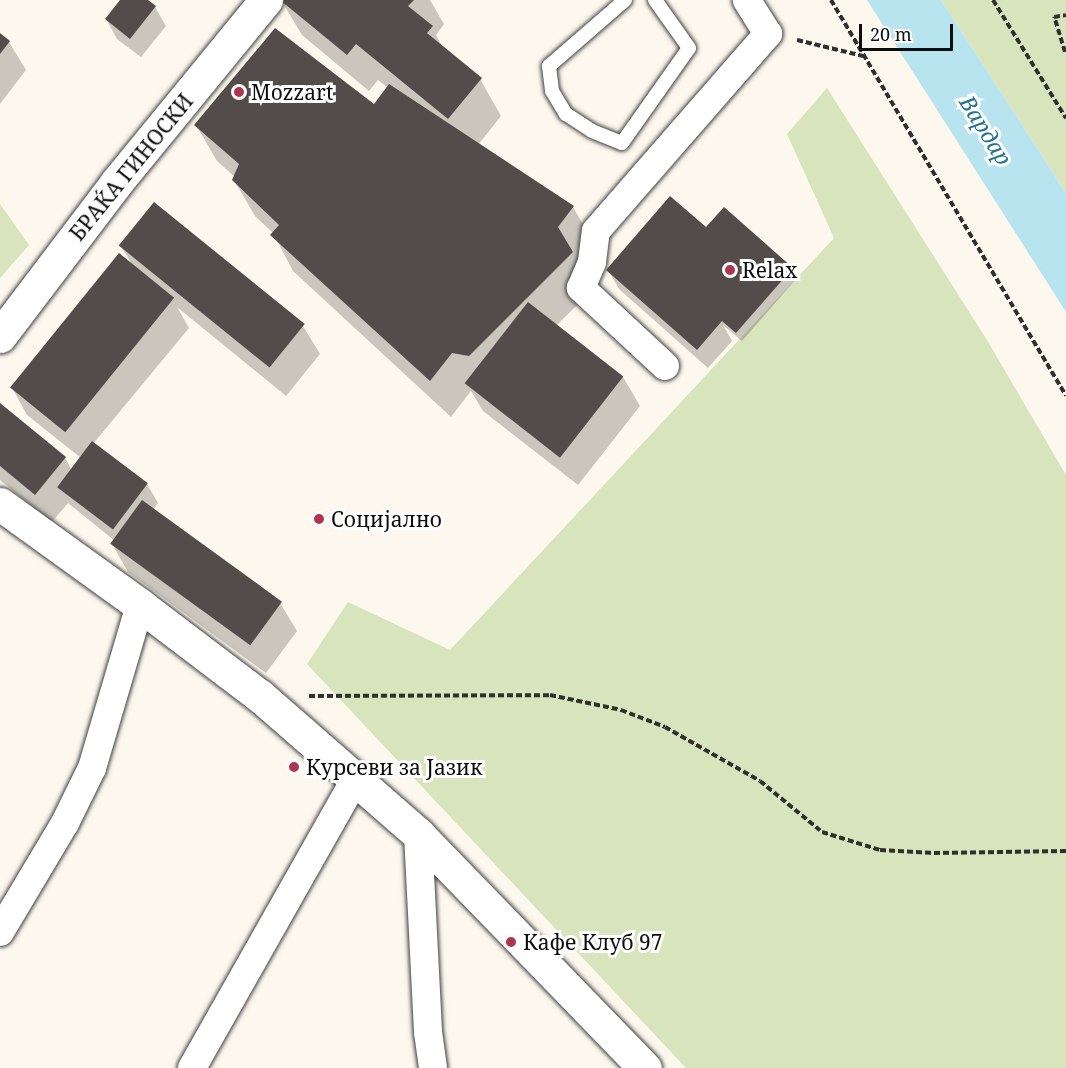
<!DOCTYPE html>
<meta charset="utf-8">
<style>
body{margin:0}
#map{position:relative;width:1066px;height:1068px;overflow:hidden;background:#fdf8ee;font-family:"Noto Serif",serif}
div>[style]{position:absolute}
.green>*{inset:0;background:#d7e4bc}
.water>*{inset:0;background:#b8e4ef}
.shadow>*{inset:0;background:#0003}
.building>*{inset:0;background:#544c4a;transform-origin:0 0}
.path>*{height:4px;margin-top:-2px;transform-origin:0;background:repeating-linear-gradient(90deg,#2f2f2f 0 6px,transparent 0 9px)}
.roads{filter:drop-shadow(0 0 2px #404040) drop-shadow(0 0 2px #404040)}
.service>*{height:14px;margin:-7px;padding:0 7px;transform-origin:7px;border-radius:7px;background:#fff}
.minor>*{height:28px;margin:-14px;padding:0 14px;transform-origin:14px;border-radius:14px;background:#fff}
.tertiary>*{height:33px;margin:-16.5px;padding:0 16.5px;transform-origin:16.5px;border-radius:16.5px;background:#fff}
.dots>*{width:16px;height:16px;translate:-50% -50%;box-sizing:border-box;border:3px solid #fff;border-radius:50%}
span{translate:-50% -50%;white-space:nowrap;text-align:center;line-height:1.15;-webkit-text-stroke:6px #fff;paint-order:stroke}
.poi-label{font-size:21px;color:#0d0d0d}
.left{translate:0 -50%;text-align:left}
.street-label{font-size:21px;color:#0d0d0d}
.water-label{font-size:22px;color:#247390;font-style:italic}
.scale{position:absolute;left:859px;top:24px;width:94px;height:27px;box-sizing:border-box;border:3px solid #0d0d0d;border-top:0;padding-left:8px;font-size:18px;line-height:21px;white-space:nowrap;color:#0d0d0d;-webkit-text-stroke:4px #fff;paint-order:stroke}
</style>
<div id="map">
<div class="green">
<div style="clip-path:polygon(941px 0,1066px 0,1066px 194px,1052px 171px)"></div>
<div style="clip-path:polygon(827px 88px,987px 340px,1066px 475px,1066px 1068px,686px 1068px,307px 664px,348px 602px,450px 650px,834px 238px,787px 134px)"></div>
<div style="clip-path:polygon(0 204px,29px 245px,0 278px)"></div>
</div>
<div class="water">
<div style="clip-path:polygon(867px 0,941px 0,1052px 171px,1066px 194px,1066px 312px)"></div>
</div>
<div class="shadow">
<div style="clip-path:polygon(122px 0,146px 0,155px 7px,166px 26px,141px 57px,117px 39px,106px 19px)"></div>
<div style="clip-path:polygon(281px 0,430px 0,444px 24px,436px 35px,444px 50px,480px 79px,501px 116px,478px 145px,573px 207px,594px 244px,593px 289px,556px 326px,623px 377px,640px 406px,578px 485px,483px 411px,471px 391px,451px 417px,293px 271px,273px 233px,255px 216px,234px 180px,235px 177px,217px 161px,196px 125px,374px 106px,388px 88px,378px 80px,369px 91px,302px 35px)"></div>
<div style="clip-path:polygon(0 35px,9px 42px,26px 70px,0 104px)"></div>
<div style="clip-path:polygon(705px 228px,792px 269px,797px 278px,742px 341px,723px 325px,732px 341px,708px 368px,619px 289px,608px 270px)"></div>
<div style="clip-path:polygon(121px 246px,303px 326px,320px 354px,286px 396px,177px 307px,189px 328px,93px 444px,147px 484px,158px 503px,153px 510px,280px 603px,297px 631px,266px 673px,128px 572px,112px 544px,115px 541px,68px 503px,52px 522px,0 480px,0 405px,65px 458px,72px 470px,81px 458px,27px 415px,11px 386px,133px 266px)"></div>
</div>
<div class="building">
<div style="clip-path:polygon(120px 0,148px 0,156px 6px,130px 39px,105px 19px)"></div>
<div style="clip-path:polygon(280px 0,414px 0,408px 6px,433px 26px,427px 33px,482px 78px,448px 119px,356px 44px,347px 55px)"></div>
<div style="clip-path:polygon(275px 28px,374px 104px,389px 84px,574px 206px,558px 227px,573px 252px,469px 356px,452px 353px,430px 381px,270px 235px,279px 225px,232px 180px,239px 164px,194px 125px)"></div>
<div style="clip-path:polygon(0 33px,10px 41px,0 54px)"></div>
<div style="clip-path:polygon(670px 196px,706px 227px,724px 207px,793px 268px,736px 333px,722px 321px,697px 350px,606px 270px)"></div>
<div style="left:154px;top:202px;width:194px;height:56px;rotate:39deg"></div>
<div style="left:119px;top:253px;width:71px;height:173px;rotate:39deg"></div>
<div style="left:528px;top:302px;width:121px;height:103px;rotate:38deg"></div>
<div style="clip-path:polygon(0 403px,66px 457px,35px 495px,0 466px)"></div>
<div style="left:92px;top:441px;width:70px;height:58px;rotate:37deg"></div>
<div style="left:142px;top:500px;width:173px;height:54px;rotate:36deg"></div>
</div>
<div class="path">
<div style="left:831px;top:0;width:460px;rotate:59.3deg"></div>
<div style="left:993px;top:0;width:139px;rotate:58.3deg"></div>
<div style="left:797px;top:40px;width:68px;rotate:13.6deg"></div>
<div style="left:1065px;top:52px;width:37px;rotate:-107deg"></div>
<div style="left:1054px;top:17px;width:12px;rotate:-9deg"></div>
<div style="left:309px;top:696px;width:241px;rotate:-0.2deg"></div>
<div style="left:550px;top:695px;width:73px;rotate:11.9deg"></div>
<div style="left:621px;top:710px;width:47px;rotate:21.1deg"></div>
<div style="left:665px;top:727px;width:109px;rotate:29.6deg"></div>
<div style="left:760px;top:781px;width:80px;rotate:39.4deg"></div>
<div style="left:822px;top:832px;width:61px;rotate:17.2deg"></div>
<div style="left:880px;top:850px;width:54px;rotate:3.2deg"></div>
<div style="left:934px;top:853px;width:132px;rotate:-0.9deg"></div>
</div>
<div class="roads">
<div class="service">
<div style="left:625px;top:0;width:101px;rotate:139deg"></div>
<div style="left:549px;top:66px;width:25px;rotate:83deg"></div>
<div style="left:552px;top:91px;width:27px;rotate:59deg"></div>
<div style="left:566px;top:114px;width:31px;rotate:33deg"></div>
<div style="left:592px;top:131px;width:32px;rotate:22deg"></div>
<div style="left:622px;top:143px;width:116px;rotate:-54.8deg"></div>
<div style="left:689px;top:48px;width:59px;rotate:-125.3deg"></div>
</div>
<div class="minor">
<div style="left:665px;top:366px;width:115px;rotate:-137.1deg"></div>
<div style="left:581px;top:288px;width:28px;rotate:-67deg"></div>
<div style="left:592px;top:262px;width:31px;rotate:-83deg"></div>
<div style="left:596px;top:231px;width:262px;rotate:-48.9deg"></div>
<div style="left:768px;top:34px;width:40px;rotate:-122deg"></div>
<div style="left:418px;top:834px;width:198px;rotate:87.1deg"></div>
<div style="left:428px;top:1032px;width:36px;rotate:82deg"></div>
<div style="left:0;top:932px;width:127px;rotate:-59.2deg"></div>
<div style="left:65px;top:823px;width:61px;rotate:-63.9deg"></div>
<div style="left:92px;top:768px;width:170px;rotate:-73.6deg"></div>
<div style="left:192px;top:1068px;width:331px;rotate:-60.5deg"></div>
</div>
<div class="tertiary">
<div style="left:0;top:336px;width:192px;rotate:-52.8deg"></div>
<div style="left:116px;top:183px;width:237px;rotate:-50.7deg"></div>
<div style="left:0;top:504px;width:173px;rotate:35.8deg"></div>
<div style="left:140px;top:605px;width:151px;rotate:37.2deg"></div>
<div style="left:260px;top:696px;width:210px;rotate:41.1deg"></div>
<div style="left:418px;top:834px;width:326px;rotate:45.9deg"></div>
</div>
</div>
<div class="dots">
<div style="left:239px;top:92px;background:#ad354f"></div>
<div style="left:730px;top:270px;background:#ad354f"></div>
<div style="left:319px;top:519px;background:#ad354f"></div>
<div style="left:294px;top:767px;background:#ad354f"></div>
<div style="left:511px;top:942px;background:#ad354f"></div>
</div>
<div class="poi-label">
<span class="left" style="left:251px;top:92px">Mozzart</span>
<span class="left" style="left:742px;top:270px">Relax</span>
<span class="left" style="left:331px;top:519px">Социјално</span>
<span class="left" style="left:306px;top:767px">Курсеви за Јазик</span>
<span class="left" style="left:523px;top:942px">Кафе Клуб 97</span>
</div>
<div class="street-label">
<span style="left:131px;top:167px;rotate:-51deg">БРАЌА ГИНОСКИ</span>
</div>
<div class="water-label">
<span style="left:986px;top:130px;rotate:58deg">Вардар</span>
</div>
<div class="scale">20 m</div>
</div>
